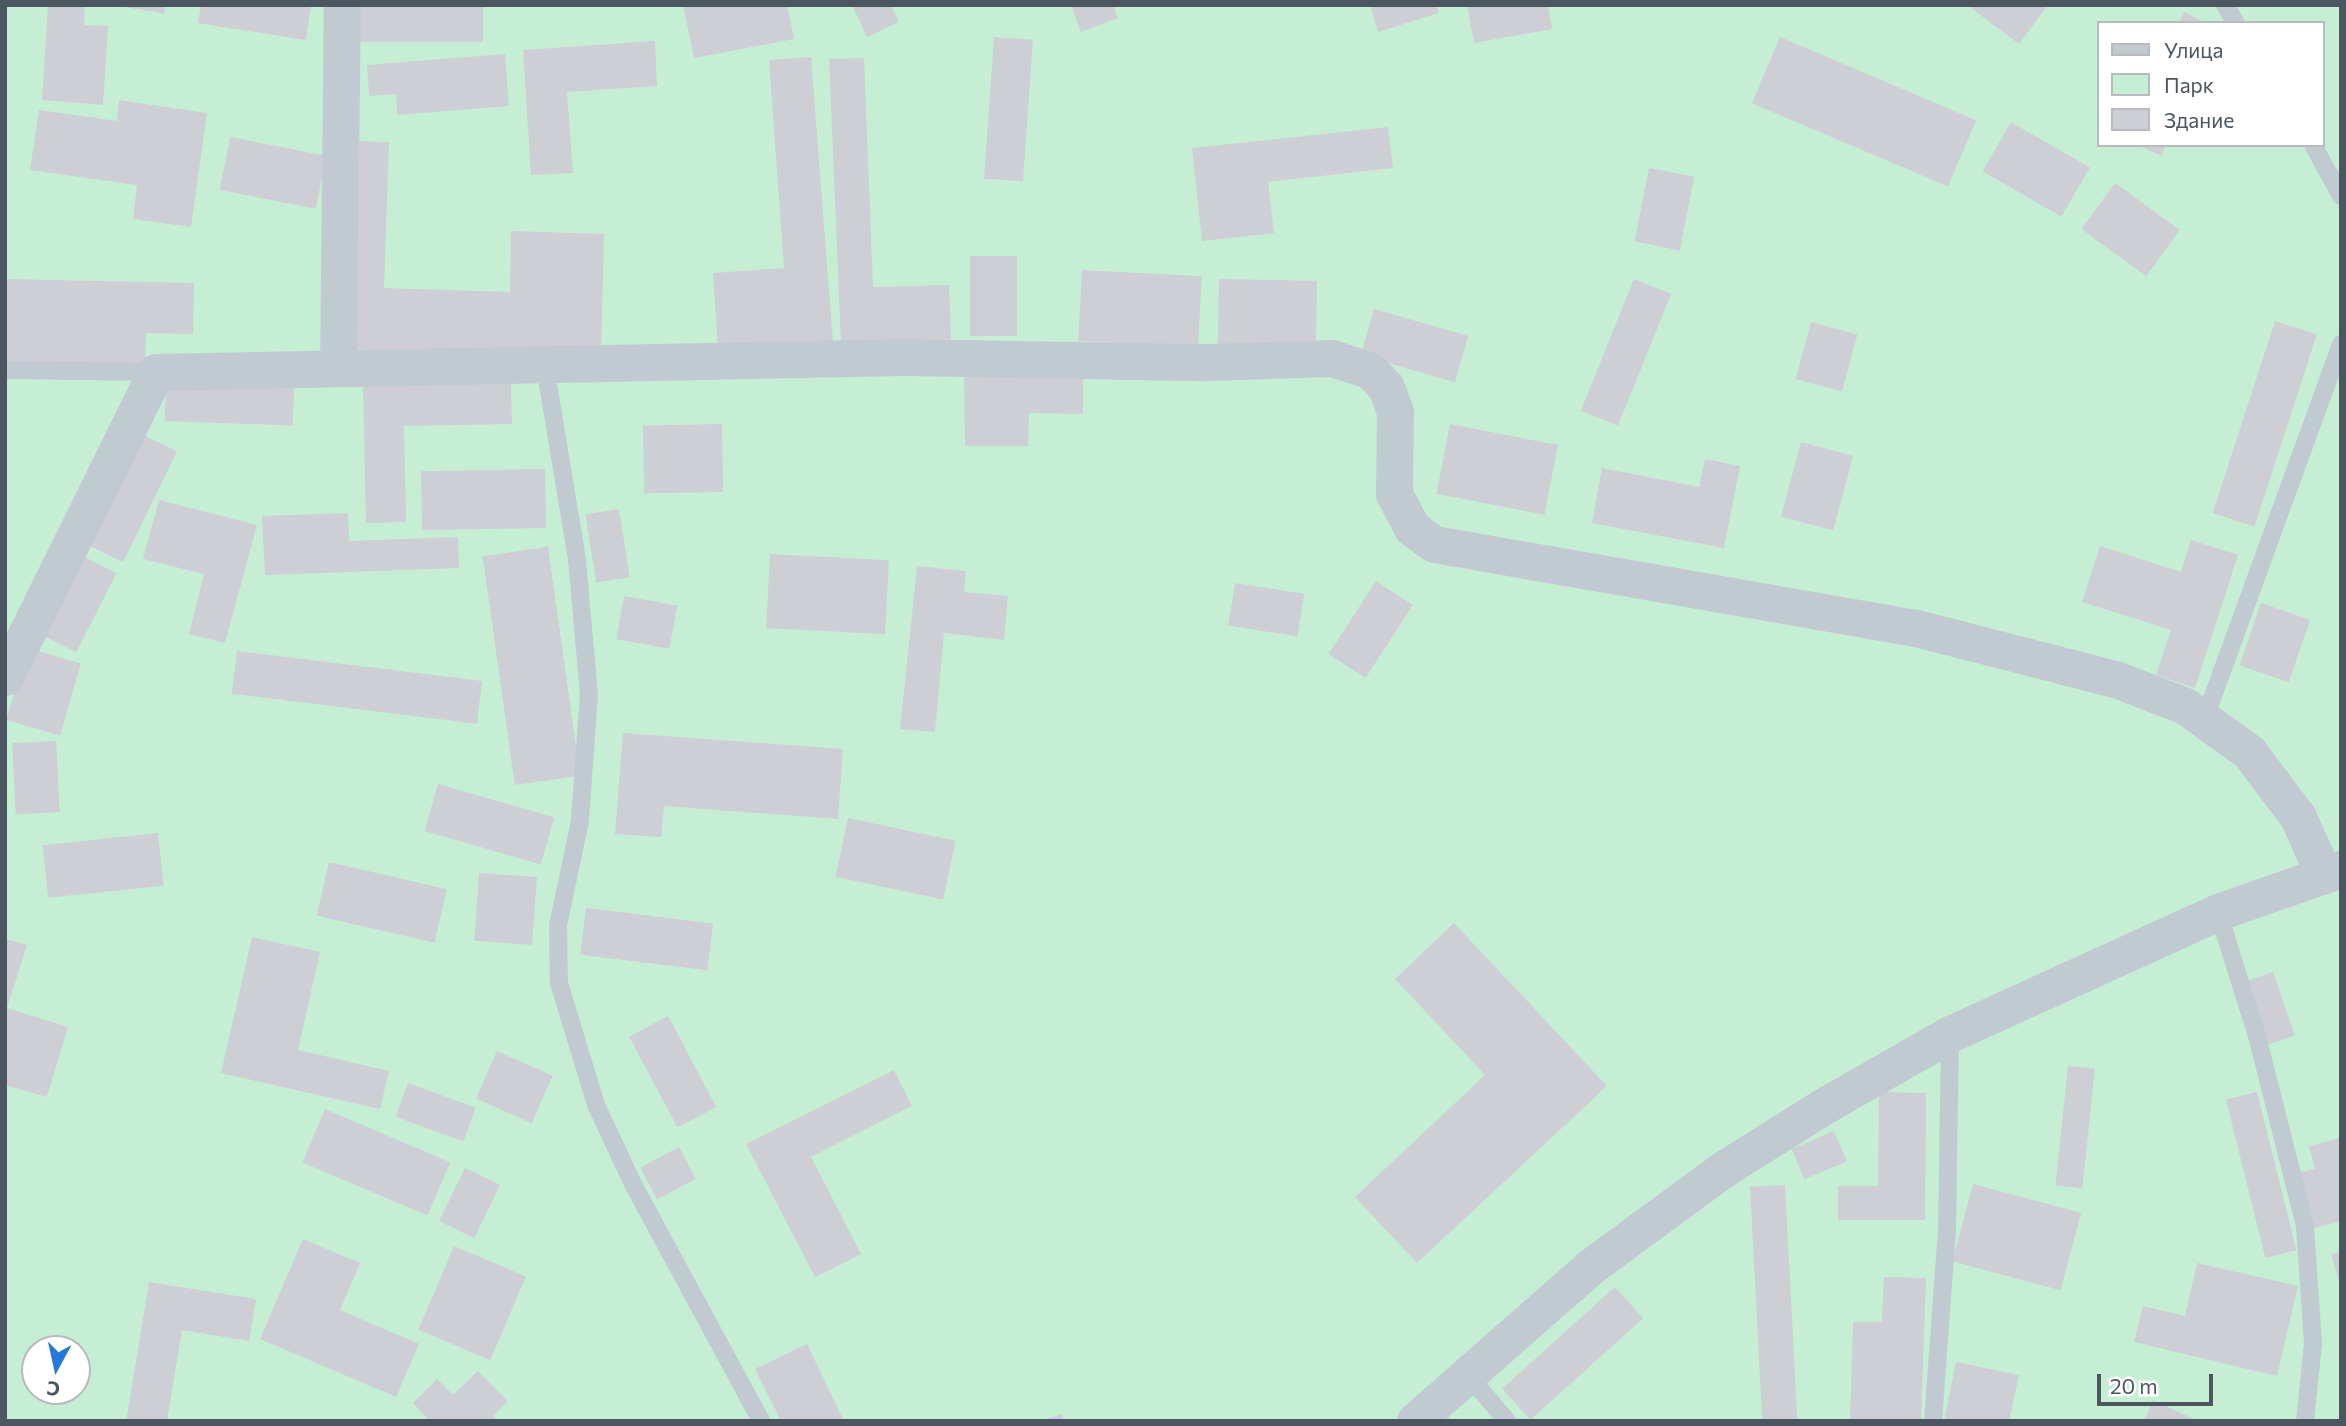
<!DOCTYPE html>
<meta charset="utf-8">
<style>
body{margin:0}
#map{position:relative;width:2346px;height:1426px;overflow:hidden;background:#f5f3f3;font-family:Commissioner,sans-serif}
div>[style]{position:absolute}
.green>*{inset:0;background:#c6eed5}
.building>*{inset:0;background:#cdcfd5;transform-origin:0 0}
.lane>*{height:18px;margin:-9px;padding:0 9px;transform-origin:9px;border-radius:9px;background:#c2cad1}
.street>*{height:37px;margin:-18.5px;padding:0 18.5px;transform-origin:18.5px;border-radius:18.5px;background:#c2cad1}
span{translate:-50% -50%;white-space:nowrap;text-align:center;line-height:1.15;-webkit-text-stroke:5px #fff;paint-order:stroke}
.frame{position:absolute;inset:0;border:7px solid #4b5660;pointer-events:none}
.legend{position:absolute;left:2097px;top:21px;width:228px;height:126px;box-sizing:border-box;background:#fff;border:2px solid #b7bbbf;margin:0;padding:9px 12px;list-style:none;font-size:21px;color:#4b5660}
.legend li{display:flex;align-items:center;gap:14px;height:35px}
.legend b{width:35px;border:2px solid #b7bbbf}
.north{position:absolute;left:21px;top:1335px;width:70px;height:70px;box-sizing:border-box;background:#fff;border:2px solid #b7bbbf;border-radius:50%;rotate:188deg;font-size:19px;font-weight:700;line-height:28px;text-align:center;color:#4b5660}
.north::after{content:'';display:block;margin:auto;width:24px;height:32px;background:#2678dc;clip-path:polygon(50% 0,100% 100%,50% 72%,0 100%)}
.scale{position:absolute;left:2097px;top:1374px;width:116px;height:32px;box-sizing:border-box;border:4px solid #4b5660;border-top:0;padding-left:9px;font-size:21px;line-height:24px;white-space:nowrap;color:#4b5660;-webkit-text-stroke:5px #fff;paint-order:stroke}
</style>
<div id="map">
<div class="green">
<div style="clip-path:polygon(evenodd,5px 5px,2341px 5px,2341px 1421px,5px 1421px,5px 5px,2099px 23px,2323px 23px,2323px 145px,2099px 145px,2099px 23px,5px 5px,35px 1349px,77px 1349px,77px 1391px,35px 1391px,35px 1349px)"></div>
</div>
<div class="building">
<div style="clip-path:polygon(48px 5px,85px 5px,84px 25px,108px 26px,103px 105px,42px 100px)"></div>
<div style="clip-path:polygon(110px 5px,165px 5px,164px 13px)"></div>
<div style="clip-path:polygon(201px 5px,311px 5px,306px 40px,198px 23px)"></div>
<div style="left:360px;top:5px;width:123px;height:37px"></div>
<div style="clip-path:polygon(683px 5px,787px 5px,794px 39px,694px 58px)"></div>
<div style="clip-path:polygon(852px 5px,891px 5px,899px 22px,867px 37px)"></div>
<div style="clip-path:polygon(1071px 5px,1113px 5px,1118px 18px,1081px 32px)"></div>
<div style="clip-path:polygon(1370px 5px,1437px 5px,1439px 13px,1378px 32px)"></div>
<div style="clip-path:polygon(1467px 5px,1548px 5px,1552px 29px,1474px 43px)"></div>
<div style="clip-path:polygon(1967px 5px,2048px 5px,2019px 44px)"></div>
<div style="clip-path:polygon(2184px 12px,2205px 23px,2179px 23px)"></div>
<div style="left:994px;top:37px;width:39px;height:142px;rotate:4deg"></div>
<div style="left:1780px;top:37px;width:213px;height:72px;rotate:23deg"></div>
<div style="clip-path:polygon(655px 41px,657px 86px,567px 92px,573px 173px,531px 175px,523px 50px)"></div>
<div style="clip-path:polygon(505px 54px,509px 106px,397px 115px,396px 94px,369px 96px,367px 65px)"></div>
<div style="clip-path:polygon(811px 57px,833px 342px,718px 349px,713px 273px,784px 268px,769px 60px)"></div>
<div style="clip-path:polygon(864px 58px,873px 287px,949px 285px,951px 339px,841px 343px,829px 59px)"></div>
<div style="clip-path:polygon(119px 100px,207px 113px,191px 227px,133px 219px,137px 185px,30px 170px,39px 110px,117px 121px)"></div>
<div style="left:2011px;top:122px;width:91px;height:57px;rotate:30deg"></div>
<div style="clip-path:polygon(1388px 127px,1393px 168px,1268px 182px,1274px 233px,1202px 241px,1192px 148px)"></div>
<div style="left:230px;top:137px;width:98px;height:54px;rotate:11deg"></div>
<div style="clip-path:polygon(350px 141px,389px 142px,384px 288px,510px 292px,511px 231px,604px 234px,601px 357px,344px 349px)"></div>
<div style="clip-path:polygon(2138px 145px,2166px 145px,2161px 156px)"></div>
<div style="left:1649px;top:168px;width:46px;height:75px;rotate:11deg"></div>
<div style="left:2115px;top:183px;width:80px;height:57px;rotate:36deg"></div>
<div style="left:970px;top:256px;width:47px;height:80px"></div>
<div style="left:1082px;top:270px;width:120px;height:71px;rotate:3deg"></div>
<div style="clip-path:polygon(5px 279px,194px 283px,193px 334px,146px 333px,145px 366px,5px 362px)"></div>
<div style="left:1219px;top:279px;width:98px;height:74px;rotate:1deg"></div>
<div style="left:1634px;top:279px;width:40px;height:142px;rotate:22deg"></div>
<div style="left:1374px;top:309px;width:98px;height:48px;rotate:16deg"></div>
<div style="left:2275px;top:321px;width:44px;height:202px;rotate:18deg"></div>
<div style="left:1811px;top:322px;width:48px;height:59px;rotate:15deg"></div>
<div style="clip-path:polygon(964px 377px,1083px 377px,1083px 414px,1029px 413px,1028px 446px,965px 446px)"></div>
<div style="clip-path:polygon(511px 382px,512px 424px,404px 426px,406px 522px,366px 523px,363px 385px)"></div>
<div style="left:166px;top:384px;width:128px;height:37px;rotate:2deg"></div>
<div style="left:722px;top:424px;width:68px;height:79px;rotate:89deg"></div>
<div style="left:1450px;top:424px;width:110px;height:71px;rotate:11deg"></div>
<div style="left:133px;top:430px;width:49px;height:123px;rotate:26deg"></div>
<div style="left:1801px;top:442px;width:54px;height:77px;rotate:15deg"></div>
<div style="clip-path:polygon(1705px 459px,1740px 466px,1724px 548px,1592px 523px,1602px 468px,1699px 487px)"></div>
<div style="left:545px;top:469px;width:59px;height:124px;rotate:89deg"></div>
<div style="clip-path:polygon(159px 500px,257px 525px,225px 643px,189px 634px,204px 574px,143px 559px)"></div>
<div style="left:619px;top:509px;width:69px;height:34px;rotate:81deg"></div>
<div style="clip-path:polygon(348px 513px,349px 541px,458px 537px,459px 568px,265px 575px,262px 516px)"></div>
<div style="clip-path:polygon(2191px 540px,2238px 555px,2195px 688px,2156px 675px,2171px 630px,2082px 602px,2100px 546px,2181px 572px)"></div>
<div style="left:548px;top:547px;width:231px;height:66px;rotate:82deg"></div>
<div style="left:71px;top:550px;width:51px;height:89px;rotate:27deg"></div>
<div style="left:770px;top:554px;width:119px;height:74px;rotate:3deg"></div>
<div style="clip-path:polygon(917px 566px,966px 571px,964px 592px,1008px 596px,1004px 640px,944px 633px,935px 732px,900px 729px)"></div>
<div style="left:1376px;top:581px;width:44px;height:87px;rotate:33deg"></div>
<div style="left:1235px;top:583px;width:70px;height:43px;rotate:9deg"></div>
<div style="left:624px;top:596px;width:54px;height:44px;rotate:10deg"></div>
<div style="left:2261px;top:603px;width:52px;height:66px;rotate:19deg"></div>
<div style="left:27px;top:648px;width:56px;height:75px;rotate:16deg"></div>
<div style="left:237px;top:651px;width:247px;height:43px;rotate:7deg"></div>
<div style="clip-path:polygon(623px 733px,843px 749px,838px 819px,664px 806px,661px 837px,615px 834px)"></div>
<div style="left:56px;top:741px;width:71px;height:44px;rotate:87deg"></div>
<div style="left:438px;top:784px;width:121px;height:49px;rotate:16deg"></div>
<div style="left:848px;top:818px;width:110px;height:60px;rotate:12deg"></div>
<div style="left:158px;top:833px;width:53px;height:116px;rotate:84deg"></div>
<div style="left:329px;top:862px;width:121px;height:55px;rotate:13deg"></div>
<div style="left:479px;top:873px;width:58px;height:68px;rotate:4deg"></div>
<div style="left:586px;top:908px;width:128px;height:47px;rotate:7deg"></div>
<div style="clip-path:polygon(1454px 923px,1607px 1086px,1417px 1263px,1355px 1197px,1485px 1075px,1395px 979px)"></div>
<div style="clip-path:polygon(252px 937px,320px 952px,298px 1050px,389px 1071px,380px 1109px,221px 1073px)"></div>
<div style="clip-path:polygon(5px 939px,27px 945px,7px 1008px,68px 1027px,47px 1097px,5px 1085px)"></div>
<div style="left:2273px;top:972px;width:67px;height:29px;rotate:71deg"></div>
<div style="left:668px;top:1016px;width:103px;height:44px;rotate:62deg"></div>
<div style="left:497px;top:1051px;width:61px;height:52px;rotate:24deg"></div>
<div style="left:2068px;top:1066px;width:27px;height:120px;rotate:6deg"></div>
<div style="clip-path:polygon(894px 1070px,912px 1106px,811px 1157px,861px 1254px,815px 1277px,746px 1144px)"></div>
<div style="left:408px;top:1083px;width:72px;height:36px;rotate:20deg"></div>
<div style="clip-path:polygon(1879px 1092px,1926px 1093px,1925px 1220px,1838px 1220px,1838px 1186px,1878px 1186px)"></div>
<div style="left:2257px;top:1092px;width:163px;height:32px;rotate:76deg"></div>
<div style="left:325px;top:1109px;width:136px;height:58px;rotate:23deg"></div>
<div style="left:1834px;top:1131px;width:33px;height:46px;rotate:67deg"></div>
<div style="clip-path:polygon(2341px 1138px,2341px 1221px,2315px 1228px,2300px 1172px,2315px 1169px,2309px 1146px)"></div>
<div style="left:679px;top:1147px;width:36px;height:44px;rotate:62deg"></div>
<div style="left:465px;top:1168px;width:39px;height:59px;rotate:26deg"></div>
<div style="left:1973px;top:1184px;width:112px;height:80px;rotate:15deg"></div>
<div style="left:1785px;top:1185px;width:236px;height:35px;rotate:87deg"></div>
<div style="clip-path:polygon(303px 1239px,360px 1263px,340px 1310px,419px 1344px,396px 1397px,260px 1339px)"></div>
<div style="left:454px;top:1246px;width:78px;height:91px;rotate:23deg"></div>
<div style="clip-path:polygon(2341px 1252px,2341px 1284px,2340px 1284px,2331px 1254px)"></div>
<div style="clip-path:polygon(2197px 1263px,2298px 1286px,2277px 1376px,2134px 1342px,2143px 1306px,2185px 1316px)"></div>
<div style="clip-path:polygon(1884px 1277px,1926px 1278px,1921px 1421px,1850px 1421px,1853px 1322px,1882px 1322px)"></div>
<div style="clip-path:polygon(149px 1282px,256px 1299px,249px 1341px,182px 1330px,167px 1421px,126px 1421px)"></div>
<div style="left:1615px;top:1287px;width:42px;height:152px;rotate:48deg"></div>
<div style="clip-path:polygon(807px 1344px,844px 1421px,781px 1421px,755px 1369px)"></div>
<div style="clip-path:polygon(1956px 1362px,2019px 1375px,2009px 1421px,1944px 1421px)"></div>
<div style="clip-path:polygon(478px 1371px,508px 1401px,493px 1416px,498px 1421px,430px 1421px,413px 1403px,437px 1379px,453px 1395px)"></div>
<div style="clip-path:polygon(2153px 1400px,2198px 1421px,2144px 1421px)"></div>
<div style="clip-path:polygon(1062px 1414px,1064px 1421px,1043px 1421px,1043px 1420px)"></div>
</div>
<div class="lane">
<div style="left:2225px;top:5px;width:21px;rotate:59deg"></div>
<div style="left:2313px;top:145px;width:58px;rotate:61.2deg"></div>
<div style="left:545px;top:366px;width:197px;rotate:80.6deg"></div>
<div style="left:577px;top:560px;width:135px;rotate:84.9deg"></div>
<div style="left:589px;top:694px;width:127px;rotate:94.1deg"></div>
<div style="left:580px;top:821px;width:106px;rotate:101.9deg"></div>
<div style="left:558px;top:925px;width:58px;rotate:89deg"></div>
<div style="left:559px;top:983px;width:127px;rotate:73.1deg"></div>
<div style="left:596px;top:1105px;width:87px;rotate:64.9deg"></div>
<div style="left:633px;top:1184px;width:269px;rotate:61.6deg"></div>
<div style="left:5px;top:370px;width:151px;rotate:0.8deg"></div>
<div style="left:2205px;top:718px;width:398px;rotate:-70deg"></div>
<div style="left:2218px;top:912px;width:130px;rotate:72.5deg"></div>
<div style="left:2257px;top:1036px;width:196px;rotate:75.8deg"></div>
<div style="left:2305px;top:1226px;width:118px;rotate:86.1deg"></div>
<div style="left:2313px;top:1344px;width:77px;rotate:95.9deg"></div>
<div style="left:1469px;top:1376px;width:59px;rotate:49.8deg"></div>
<div style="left:1933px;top:1421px;width:193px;rotate:-85.8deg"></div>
<div style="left:1947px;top:1229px;width:195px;rotate:-89.1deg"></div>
</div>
<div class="street">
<div style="left:338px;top:368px;width:363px;rotate:-89.4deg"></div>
<div style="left:5px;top:677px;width:340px;rotate:-63.7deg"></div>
<div style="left:156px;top:372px;width:749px;rotate:-1.15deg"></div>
<div style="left:905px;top:357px;width:301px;rotate:1deg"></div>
<div style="left:1206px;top:362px;width:126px;rotate:-1.8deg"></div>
<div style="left:1332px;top:358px;width:40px;rotate:18deg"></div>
<div style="left:1370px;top:370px;width:23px;rotate:47deg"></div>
<div style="left:1386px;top:387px;width:27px;rotate:70deg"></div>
<div style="left:1395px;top:412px;width:82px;rotate:90.7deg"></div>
<div style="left:1394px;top:494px;width:38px;rotate:62deg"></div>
<div style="left:1412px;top:528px;width:27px;rotate:36deg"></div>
<div style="left:1434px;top:544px;width:489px;rotate:9.9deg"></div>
<div style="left:1916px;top:628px;width:209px;rotate:14.4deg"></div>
<div style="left:2118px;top:680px;width:72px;rotate:21.2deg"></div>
<div style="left:2185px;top:706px;width:79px;rotate:35.7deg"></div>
<div style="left:2249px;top:752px;width:81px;rotate:53deg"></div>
<div style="left:2298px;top:817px;width:64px;rotate:65.9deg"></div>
<div style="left:1415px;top:1421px;width:233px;rotate:-41.3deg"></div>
<div style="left:1590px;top:1267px;width:164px;rotate:-36.3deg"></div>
<div style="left:1722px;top:1170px;width:126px;rotate:-32.1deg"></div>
<div style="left:1829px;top:1103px;width:139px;rotate:-29.7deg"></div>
<div style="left:1950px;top:1034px;width:294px;rotate:-24.5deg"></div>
<div style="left:2218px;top:912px;width:130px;rotate:-19.3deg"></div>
</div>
<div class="frame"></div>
<ul class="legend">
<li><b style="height:9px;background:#c2cad1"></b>Улица</li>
<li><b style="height:19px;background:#c6eed5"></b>Парк</li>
<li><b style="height:19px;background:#cdcfd5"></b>Здание</li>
</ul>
<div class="north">С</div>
<div class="scale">20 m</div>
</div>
